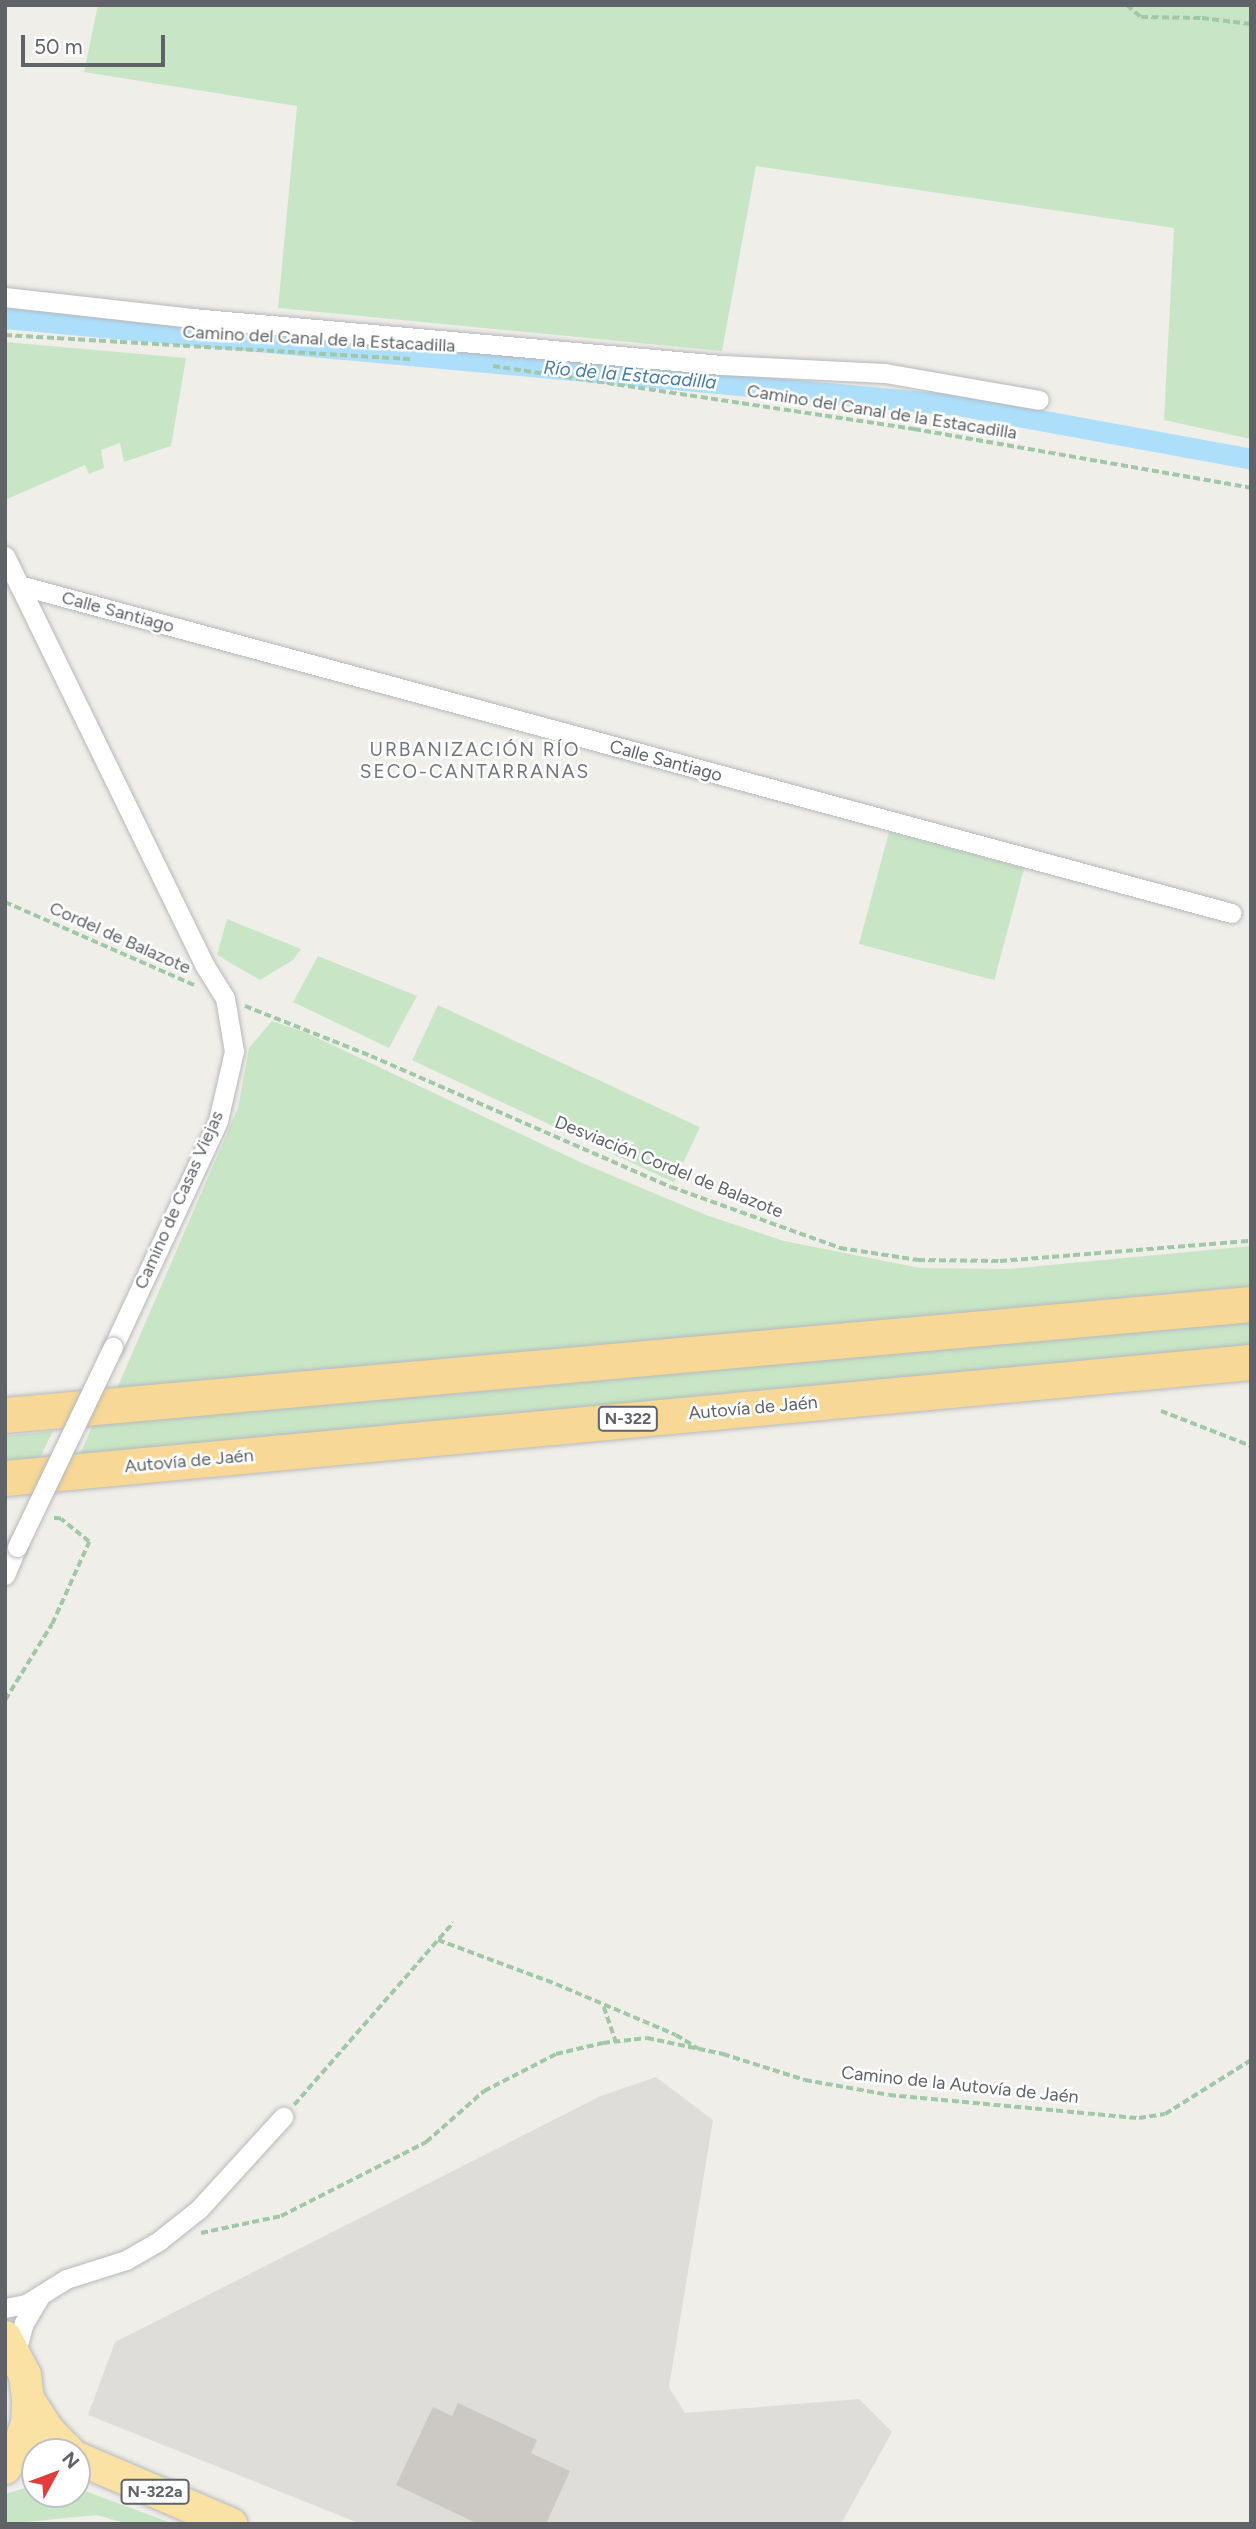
<!DOCTYPE html>
<meta charset="utf-8">
<style>
body{margin:0}
#map{position:relative;width:1256px;height:2529px;overflow:hidden;background:#f0eee8;font-family:Figtree,sans-serif}
div>[style]{position:absolute}
.industrial>*{inset:0;background:#dfddda}
.green>*{inset:0;background:#c8e6c6;transform-origin:0 0}
.canal>*{height:21px;margin:-10.5px;padding:0 10.5px;transform-origin:10.5px;border-radius:10.5px;background:#addffb}
.building>*{inset:0;background:#ccc9c4}
.path>*{height:3.5px;margin-top:-1.75px;transform-origin:0;background:repeating-linear-gradient(90deg,#a0c8a8 0 7px,transparent 0 10.5px)}
.roads{filter:drop-shadow(0 0 2px #b5b8bb) drop-shadow(0 0 2px #b5b8bb)}
.minor>*{height:19px;margin:-9.5px;padding:0 9.5px;transform-origin:9.5px;border-radius:9.5px;background:#fff}
.trunk>*{height:32px;margin:-16px;padding:0 16px;transform-origin:16px;border-radius:16px;background:#fae1a4}
.motorway>*{height:35px;margin:-17.5px;padding:0 17.5px;transform-origin:17.5px;border-radius:17.5px;background:#f8d897}
.bridges{filter:drop-shadow(0 0 2px #b5b8bb) drop-shadow(0 0 2px #b5b8bb)}
.minor-bridge>*{height:19px;margin:-9.5px;padding:0 9.5px;transform-origin:9.5px;border-radius:9.5px;background:#fff}
span{translate:-50% -50%;white-space:nowrap;text-align:center;line-height:1.15;-webkit-text-stroke:5px #fff;paint-order:stroke}
.shield-label span{padding:2px 5px;background:#fff;border:2px solid;border-radius:5px;-webkit-text-stroke-width:0}
.shield-label{font-size:16px;color:#5f6367;font-weight:700}
.street-label{font-size:18px;color:#5f6367}
.water-label{font-size:19px;color:#467ba6;font-style:italic}
.neighbourhood-label{font-size:19px;color:#707579;letter-spacing:2px}
.frame{position:absolute;inset:0;border:7px solid #5f6367;pointer-events:none}
.north{position:absolute;left:21px;top:2438px;width:70px;height:70px;box-sizing:border-box;background:#fff;border:2px solid #bfc1c2;border-radius:50%;rotate:49deg;font-size:19px;font-weight:700;line-height:28px;text-align:center;color:#5f6367}
.north::after{content:'';display:block;margin:auto;width:24px;height:32px;background:#e23d3c;clip-path:polygon(50% 0,100% 100%,50% 72%,0 100%)}
.scale{position:absolute;left:21px;top:35px;width:144px;height:32px;box-sizing:border-box;border:4px solid #5f6367;border-top:0;padding-left:9px;font-size:21px;line-height:24px;white-space:nowrap;color:#5f6367;-webkit-text-stroke:5px #fff;paint-order:stroke}
</style>
<div id="map">
<div class="industrial">
<div style="clip-path:polygon(656px 2077px,713px 2120px,669px 2387px,685px 2413px,859px 2399px,892px 2432px,841px 2524px,361px 2524px,88px 2415px,115px 2342px,601px 2096px)"></div>
</div>
<div class="green">
<div style="clip-path:polygon(98px 5px,1251px 5px,1251px 439px,1164px 420px,1174px 228px,756px 166px,722px 351px,278px 308px,297px 106px,84px 72px)"></div>
<div style="clip-path:polygon(5px 342px,186px 358px,171px 446px,124px 462px,120px 443px,101px 450px,104px 468px,89px 474px,85px 465px,5px 500px)"></div>
<div style="left:889px;top:832px;width:140px;height:116px;rotate:15deg"></div>
<div style="clip-path:polygon(227px 919px,301px 949px,293px 960px,260px 980px,217px 955px)"></div>
<div style="clip-path:polygon(318px 956px,417px 996px,389px 1048px,293px 1002px)"></div>
<div style="left:438px;top:1005px;width:289px;height:61px;rotate:25deg"></div>
<div style="clip-path:polygon(272px 1021px,307px 1033px,582px 1163px,706px 1215px,784px 1241px,920px 1268px,1007px 1269px,1251px 1246px,1251px 1286px,115px 1393px,238px 1108px,249px 1048px)"></div>
<div style="clip-path:polygon(1251px 1317px,1251px 1350px,78px 1459px,93px 1425px,564px 1384px)"></div>
<div style="clip-path:polygon(53px 1431px,37px 1464px,5px 1467px,5px 1436px)"></div>
<div style="clip-path:polygon(35px 2485px,35px 2494px,77px 2494px,77px 2488px,174px 2524px,128px 2524px,97px 2515px,5px 2524px,5px 2494px)"></div>
</div>
<div class="canal">
<div style="left:5px;top:318px;width:957px;rotate:5.22deg"></div>
<div style="left:958px;top:405px;width:298px;rotate:10.4deg"></div>
</div>
<div class="building">
<div style="clip-path:polygon(458px 2403px,537px 2440px,531px 2453px,570px 2471px,546px 2524px,478px 2524px,396px 2485px,433px 2407px,452px 2416px)"></div>
</div>
<div class="path">
<div style="left:1127px;top:5px;width:18px;rotate:41deg"></div>
<div style="left:1141px;top:17px;width:61px;rotate:0.9deg"></div>
<div style="left:1202px;top:18px;width:49px;rotate:7deg"></div>
<div style="left:5px;top:335px;width:408px;rotate:3.4deg"></div>
<div style="left:493px;top:366px;width:426px;rotate:8.5deg"></div>
<div style="left:914px;top:429px;width:342px;rotate:9.9deg"></div>
<div style="left:5px;top:902px;width:209px;rotate:23.7deg"></div>
<div style="left:245px;top:1006px;width:136px;rotate:21.6deg"></div>
<div style="left:371px;top:1056px;width:327px;rotate:23.6deg"></div>
<div style="left:671px;top:1187px;width:180px;rotate:19.8deg"></div>
<div style="left:840px;top:1248px;width:79px;rotate:8.7deg"></div>
<div style="left:918px;top:1260px;width:82px;rotate:0.7deg"></div>
<div style="left:1000px;top:1261px;width:252px;rotate:-4.6deg"></div>
<div style="left:1161px;top:1411px;width:97px;rotate:21.3deg"></div>
<div style="left:5px;top:1700px;width:89px;rotate:-58.3deg"></div>
<div style="left:52px;top:1624px;width:90px;rotate:-65.7deg"></div>
<div style="left:89px;top:1542px;width:36px;rotate:-141deg"></div>
<div style="left:61px;top:1519px;width:10px;rotate:-174deg"></div>
<div style="left:438px;top:1940px;width:126px;rotate:20.4deg"></div>
<div style="left:556px;top:1984px;width:130px;rotate:23deg"></div>
<div style="left:676px;top:2035px;width:26px;rotate:31deg"></div>
<div style="left:604px;top:2007px;width:36px;rotate:71deg"></div>
<div style="left:294px;top:2105px;width:242px;rotate:-48.9deg"></div>
<div style="left:201px;top:2233px;width:82px;rotate:-12deg"></div>
<div style="left:281px;top:2216px;width:163px;rotate:-27deg"></div>
<div style="left:426px;top:2142px;width:77px;rotate:-41.3deg"></div>
<div style="left:484px;top:2091px;width:81px;rotate:-27.2deg"></div>
<div style="left:556px;top:2054px;width:48px;rotate:-13.2deg"></div>
<div style="left:603px;top:2043px;width:44px;rotate:-6.5deg"></div>
<div style="left:647px;top:2038px;width:78px;rotate:11.9deg"></div>
<div style="left:723px;top:2054px;width:86px;rotate:17.6deg"></div>
<div style="left:805px;top:2080px;width:85px;rotate:10.1deg"></div>
<div style="left:889px;top:2095px;width:251px;rotate:5.3deg"></div>
<div style="left:1139px;top:2118px;width:26px;rotate:-9deg"></div>
<div style="left:1165px;top:2114px;width:102px;rotate:-32.1deg"></div>
</div>
<div class="roads">
<div class="minor">
<div style="left:5px;top:297px;width:188px;rotate:6.4deg"></div>
<div style="left:192px;top:318px;width:532px;rotate:5.07deg"></div>
<div style="left:722px;top:365px;width:163px;rotate:2.8deg"></div>
<div style="left:885px;top:373px;width:156px;rotate:9.9deg"></div>
<div style="left:5px;top:556px;width:456px;rotate:64deg"></div>
<div style="left:205px;top:966px;width:38px;rotate:58deg"></div>
<div style="left:225px;top:998px;width:54px;rotate:80.4deg"></div>
<div style="left:234px;top:1051px;width:72px;rotate:102.9deg"></div>
<div style="left:218px;top:1121px;width:249px;rotate:114.9deg"></div>
<div style="left:19px;top:585px;width:1256px;rotate:15.14deg"></div>
<div style="left:5px;top:1575px;width:30px;rotate:-67deg"></div>
<div style="left:5px;top:2308px;width:21px;rotate:-11deg"></div>
<div style="left:26px;top:2304px;width:47px;rotate:-32deg"></div>
<div style="left:66px;top:2279px;width:63px;rotate:-17.6deg"></div>
<div style="left:126px;top:2260px;width:39px;rotate:-30deg"></div>
<div style="left:160px;top:2240px;width:50px;rotate:-38.5deg"></div>
<div style="left:199px;top:2209px;width:125px;rotate:-47.6deg"></div>
<div style="left:16px;top:2352px;width:30px;rotate:-75deg"></div>
<div style="left:24px;top:2323px;width:33px;rotate:-59deg"></div>
</div>
<div class="trunk">
<div style="left:5px;top:2337px;width:43px;rotate:62.2deg"></div>
<div style="left:25px;top:2375px;width:24px;rotate:83deg"></div>
<div style="left:28px;top:2399px;width:24px;rotate:92deg"></div>
<div style="left:27px;top:2423px;width:24px;rotate:109deg"></div>
<div style="left:19px;top:2446px;width:26px;rotate:122deg"></div>
<div style="left:28px;top:2399px;width:38px;rotate:57deg"></div>
<div style="left:49px;top:2431px;width:29px;rotate:46deg"></div>
<div style="left:77px;top:2458px;width:168px;rotate:23.2deg"></div>
</div>
<div class="motorway">
<div style="left:5px;top:1415px;width:1251px;rotate:-5.09deg"></div>
<div style="left:5px;top:1478px;width:1251px;rotate:-5.32deg"></div>
</div>
</div>
<div class="bridges">
<div class="minor-bridge">
<div style="left:17px;top:1547px;width:222px;rotate:-64.4deg"></div>
</div>
</div>
<div class="shield-label">
<span style="left:628px;top:1419px">N-322</span>
<span style="left:155px;top:2492px">N-322a</span>
</div>
<div class="street-label">
<span style="left:319px;top:339px;rotate:3deg">Camino del Canal de la Estacadilla</span>
<span style="left:882px;top:412px;rotate:9deg">Camino del Canal de la Estacadilla</span>
<span style="left:118px;top:612px;rotate:15deg">Calle Santiago</span>
<span style="left:666px;top:761px;rotate:15deg">Calle Santiago</span>
<span style="left:120px;top:938px;rotate:24deg">Cordel de Balazote</span>
<span style="left:669px;top:1167px;rotate:22deg">Desviación Cordel de Balazote</span>
<span style="left:179px;top:1200px;rotate:-66deg">Camino de Casas Viejas</span>
<span style="left:753px;top:1408px;rotate:-5deg">Autovía de Jaén</span>
<span style="left:189px;top:1461px;rotate:-5deg">Autovía de Jaén</span>
<span style="left:960px;top:2085px;rotate:6deg">Camino de la Autovía de Jaén</span>
</div>
<div class="water-label">
<span style="left:630px;top:375px;rotate:5deg">Río de la Estacadilla</span>
</div>
<div class="neighbourhood-label">
<span style="left:475px;top:761px">URBANIZACIÓN RÍO<br>SECO-CANTARRANAS</span>
</div>
<div class="frame"></div>
<div class="north">N</div>
<div class="scale">50 m</div>
</div>
